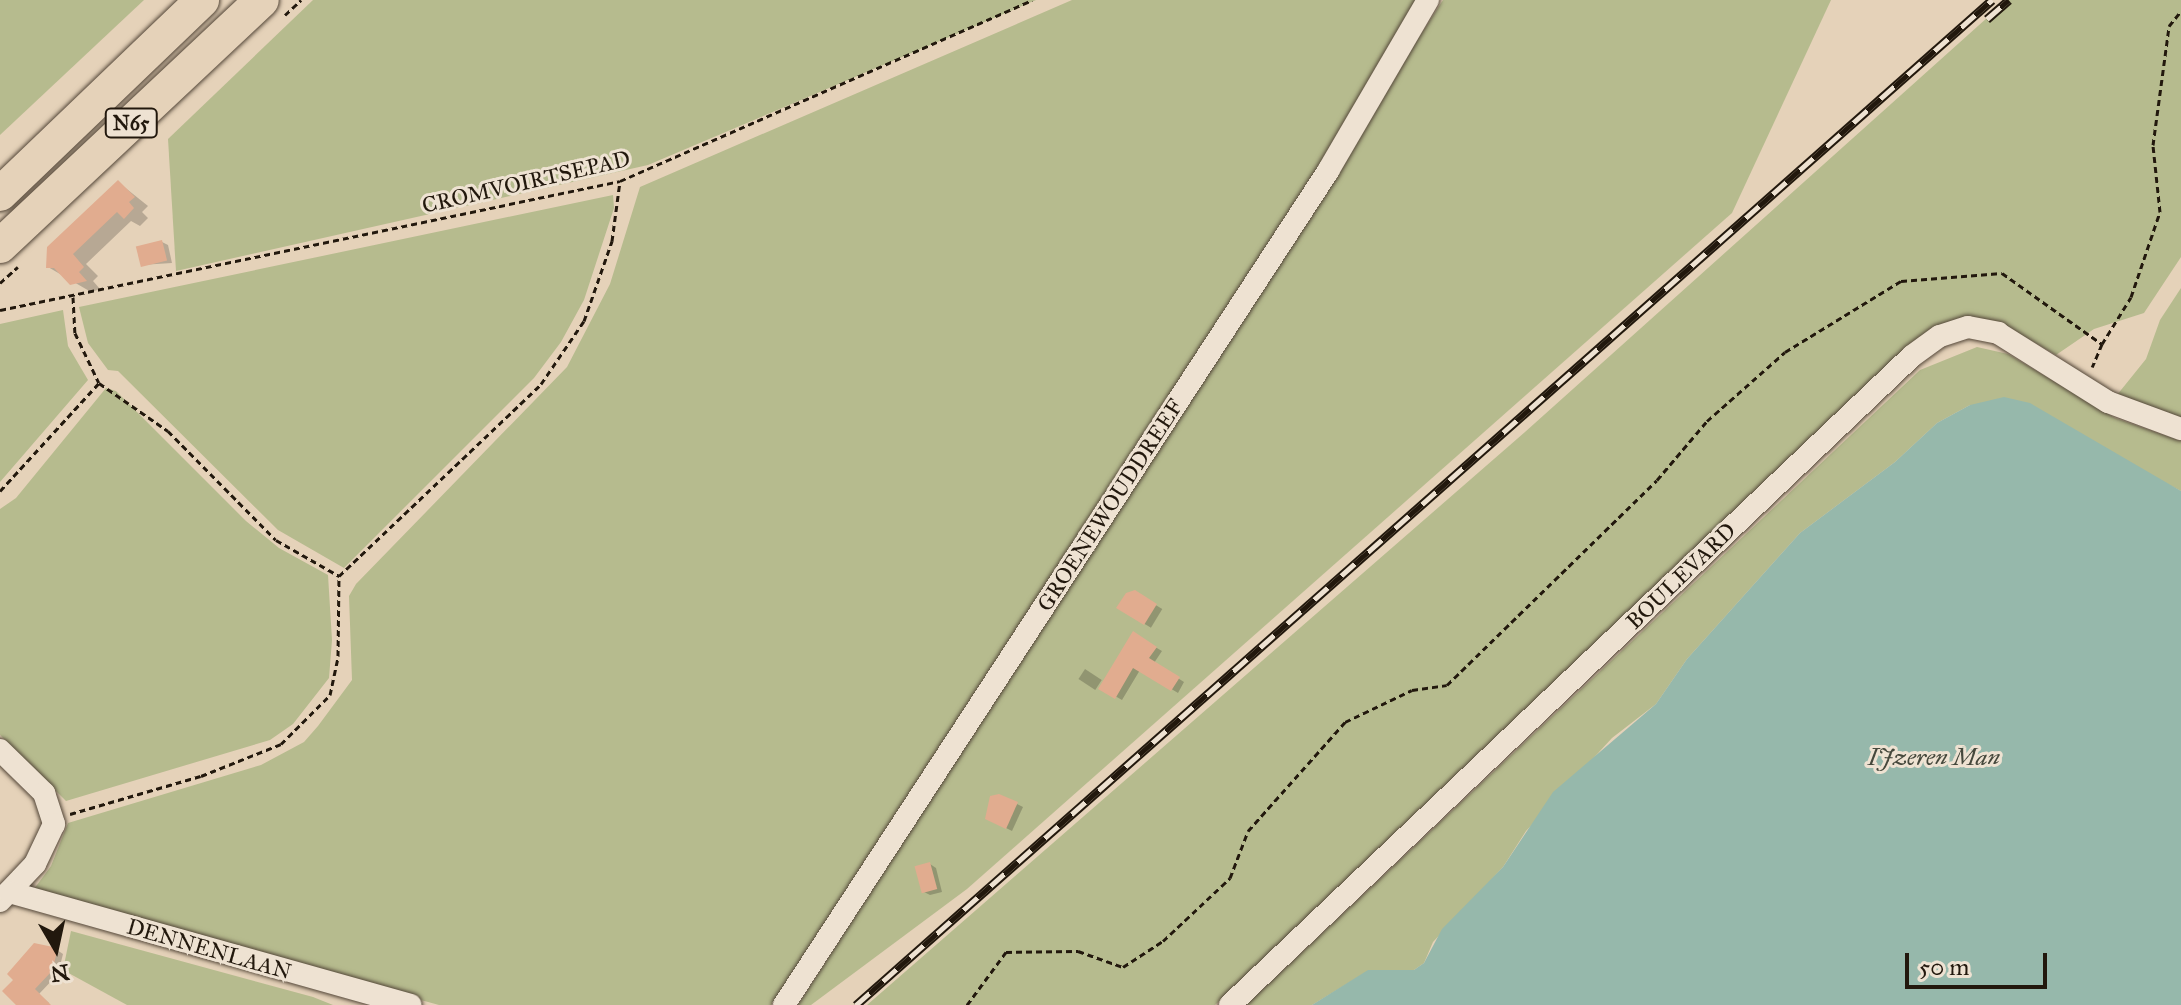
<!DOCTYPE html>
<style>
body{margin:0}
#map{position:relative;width:2181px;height:1005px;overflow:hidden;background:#e5d2b9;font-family:"IM FELL Great Primer",serif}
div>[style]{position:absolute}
.green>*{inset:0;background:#b6bb8e}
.water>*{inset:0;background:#96b8ab}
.shadow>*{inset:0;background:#0003;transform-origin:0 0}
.building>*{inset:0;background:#e1ac8f;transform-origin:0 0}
.path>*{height:3px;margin-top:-1.5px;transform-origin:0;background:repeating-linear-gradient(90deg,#22180d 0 6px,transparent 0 10px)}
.roads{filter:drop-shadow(0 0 2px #534638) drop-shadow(0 0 2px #534638)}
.minor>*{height:22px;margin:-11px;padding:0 11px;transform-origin:11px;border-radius:11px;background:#eee2d2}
.primary>*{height:34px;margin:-17px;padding:0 17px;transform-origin:17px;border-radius:17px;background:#e5d2b9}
.rail>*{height:9px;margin-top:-4.5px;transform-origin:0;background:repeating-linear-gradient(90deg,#eee2d2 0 18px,#22180d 0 36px);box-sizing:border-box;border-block:2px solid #22180d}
span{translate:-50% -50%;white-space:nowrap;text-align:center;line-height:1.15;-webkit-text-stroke:6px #eee2d2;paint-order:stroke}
.shield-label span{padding:2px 6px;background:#eee2d2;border:2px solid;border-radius:6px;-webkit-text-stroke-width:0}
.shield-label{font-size:20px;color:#22180d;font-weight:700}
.street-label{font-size:22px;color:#22180d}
.water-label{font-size:24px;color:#45483c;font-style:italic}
.north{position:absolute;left:16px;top:909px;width:80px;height:80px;-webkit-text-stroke:6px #eee2d2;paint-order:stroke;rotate:171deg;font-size:22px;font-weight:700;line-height:32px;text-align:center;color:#22180d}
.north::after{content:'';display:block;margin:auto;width:28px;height:36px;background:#22180d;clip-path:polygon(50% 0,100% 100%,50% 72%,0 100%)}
.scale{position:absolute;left:1905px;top:953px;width:142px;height:36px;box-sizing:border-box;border:4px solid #22180d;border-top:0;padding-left:10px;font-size:24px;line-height:28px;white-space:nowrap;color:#22180d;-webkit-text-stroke:6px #eee2d2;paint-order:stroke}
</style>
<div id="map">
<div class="green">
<div style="clip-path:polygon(0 0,144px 0,0 135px)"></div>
<div style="clip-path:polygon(313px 0,1036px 0,648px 165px,176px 271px,168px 139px)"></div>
<div style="clip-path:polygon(1072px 0,1427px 0,815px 946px,771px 1005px,439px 1005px,39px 895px,34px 889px,51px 866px,68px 823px,261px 765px,304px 742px,318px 726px,352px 680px,349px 596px,356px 584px,567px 367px,610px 284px,640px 187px)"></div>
<div style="clip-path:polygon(1443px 0,1831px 0,1732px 213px,967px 889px,811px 1005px,798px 1005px)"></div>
<div style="clip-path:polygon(2007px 0,2181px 0,2181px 257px,2144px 313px,2094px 329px,2056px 355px,2006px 326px,1967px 318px,1215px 1005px,867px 1005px,1525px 432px)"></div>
<div style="clip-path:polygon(613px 195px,614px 208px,584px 300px,561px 342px,534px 378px,344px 568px,278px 530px,118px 371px,108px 370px,88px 343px,79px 307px)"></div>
<div style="clip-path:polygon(2181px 288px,2181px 420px,2117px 395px,2146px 359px,2160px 320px)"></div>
<div style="clip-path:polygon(63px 310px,68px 346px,88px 380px,0 482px,0 324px)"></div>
<div style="clip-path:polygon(1977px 347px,2008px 354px,2115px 418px,2181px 441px,2181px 491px,2137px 468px,1970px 405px,1937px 423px,1895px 462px,1800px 533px,1687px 659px,1656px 704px,1612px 738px,1526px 831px,1503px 867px,1433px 942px,1424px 963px,1414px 970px,1368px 971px,1312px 1005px,1246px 1005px,1920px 370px)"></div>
<div style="clip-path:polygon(106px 388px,116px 391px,246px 521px,279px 548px,328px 575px,332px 640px,329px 678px,293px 724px,270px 740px,66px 801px,0 735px,0 509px,16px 498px)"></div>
<div style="clip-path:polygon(71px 931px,313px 997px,333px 1005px,127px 1005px,63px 970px)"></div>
</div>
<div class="water">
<div style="clip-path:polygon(2004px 397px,2030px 403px,2181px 491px,2181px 1005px,1312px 1005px,1368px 970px,1414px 970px,1424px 963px,1442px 929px,1503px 867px,1553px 792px,1656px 704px,1687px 659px,1800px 533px,1895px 462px,1937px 423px,1970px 405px)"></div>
</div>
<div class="shadow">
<div style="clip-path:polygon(118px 182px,148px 206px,142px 212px,148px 218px,140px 226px,131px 221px,86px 264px,98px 276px,93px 281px,100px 289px,91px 292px,48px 267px)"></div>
<div style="clip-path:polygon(162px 242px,168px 245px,172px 263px,141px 265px)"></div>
<div style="left:1134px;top:592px;width:33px;height:22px;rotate:31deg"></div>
<div style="clip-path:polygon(1133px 634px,1162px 651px,1154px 663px,1184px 682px,1178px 693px,1140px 670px,1122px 700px,1101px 688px)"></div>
<div style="left:1085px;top:669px;width:20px;height:12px;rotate:33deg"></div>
<div style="clip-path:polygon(1017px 804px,1023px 807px,1012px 831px,994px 822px)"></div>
<div style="clip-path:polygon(930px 864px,936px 868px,942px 892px,930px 895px,924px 892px)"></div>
<div style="clip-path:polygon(57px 950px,63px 954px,58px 974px,39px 994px,49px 1003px,19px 1005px,16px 980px)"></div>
</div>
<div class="building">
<div style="clip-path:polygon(118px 180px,135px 197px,129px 202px,134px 208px,124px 219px,117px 212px,73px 254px,84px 267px,79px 272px,87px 281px,70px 285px,54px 268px,46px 268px,47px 247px)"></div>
<div style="left:162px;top:240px;width:21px;height:27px;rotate:76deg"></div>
<div style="clip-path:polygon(1135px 590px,1157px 604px,1144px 625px,1116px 608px,1126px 593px)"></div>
<div style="clip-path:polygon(1133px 631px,1157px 647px,1149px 658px,1180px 677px,1171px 691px,1133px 668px,1115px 699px,1098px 689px)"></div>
<div style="clip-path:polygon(999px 794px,1018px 802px,1006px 829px,985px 819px,990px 796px)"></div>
<div style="left:930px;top:862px;width:28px;height:16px;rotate:75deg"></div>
<div style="clip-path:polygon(34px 943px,58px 948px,52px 971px,35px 989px,51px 1005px,16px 1005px,2px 991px,13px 980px,7px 974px)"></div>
</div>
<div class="path">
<div style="left:285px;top:15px;width:22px;rotate:-43deg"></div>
<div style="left:0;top:283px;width:24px;rotate:-42deg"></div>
<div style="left:73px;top:297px;width:36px;rotate:87deg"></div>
<div style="left:75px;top:333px;width:55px;rotate:64.4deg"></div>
<div style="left:99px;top:383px;width:84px;rotate:34.8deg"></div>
<div style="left:168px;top:431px;width:153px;rotate:45.3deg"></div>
<div style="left:276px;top:540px;width:73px;rotate:29.7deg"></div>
<div style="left:0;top:310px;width:633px;rotate:-11.75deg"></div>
<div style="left:620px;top:181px;width:450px;rotate:-23.7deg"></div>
<div style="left:2102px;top:344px;width:55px;rotate:-58.3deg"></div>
<div style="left:2131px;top:297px;width:90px;rotate:-71.2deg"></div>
<div style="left:2160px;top:212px;width:67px;rotate:-96deg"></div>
<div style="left:2153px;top:145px;width:120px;rotate:-82.3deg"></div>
<div style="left:2169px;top:26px;width:19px;rotate:-51deg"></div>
<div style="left:0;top:491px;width:147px;rotate:-47.5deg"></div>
<div style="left:70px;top:814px;width:136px;rotate:-16.2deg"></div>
<div style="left:201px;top:776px;width:86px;rotate:-21.8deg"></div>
<div style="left:281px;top:744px;width:69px;rotate:-45deg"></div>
<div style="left:330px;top:695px;width:40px;rotate:-78deg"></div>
<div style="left:338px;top:656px;width:80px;rotate:-89.3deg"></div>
<div style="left:339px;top:576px;width:279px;rotate:-43.5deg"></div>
<div style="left:541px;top:384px;width:76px;rotate:-55.7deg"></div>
<div style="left:584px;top:321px;width:85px;rotate:-70.7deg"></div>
<div style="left:612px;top:241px;width:61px;rotate:-82.4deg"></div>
<div style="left:967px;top:1005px;width:66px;rotate:-53.7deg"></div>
<div style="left:1006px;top:952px;width:72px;rotate:-0.8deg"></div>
<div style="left:1078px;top:951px;width:48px;rotate:19.6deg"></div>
<div style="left:1123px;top:967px;width:48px;rotate:-33deg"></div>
<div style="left:1163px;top:941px;width:92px;rotate:-43.2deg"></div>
<div style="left:1230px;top:878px;width:50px;rotate:-69deg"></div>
<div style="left:1248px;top:831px;width:146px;rotate:-48.3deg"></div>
<div style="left:1345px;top:722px;width:74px;rotate:-25.5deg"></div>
<div style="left:1412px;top:690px;width:35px;rotate:-8deg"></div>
<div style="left:1447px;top:685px;width:293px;rotate:-44.3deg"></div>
<div style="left:1657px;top:480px;width:77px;rotate:-49.7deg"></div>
<div style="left:1707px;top:421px;width:104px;rotate:-41.5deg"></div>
<div style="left:1785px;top:352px;width:136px;rotate:-31.5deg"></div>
<div style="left:1901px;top:281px;width:101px;rotate:-4.5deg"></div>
<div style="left:2002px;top:273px;width:123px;rotate:35.4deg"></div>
<div style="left:2102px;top:344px;width:25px;rotate:113deg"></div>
</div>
<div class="roads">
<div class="minor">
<div style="left:0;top:750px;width:62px;rotate:44.3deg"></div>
<div style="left:44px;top:793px;width:33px;rotate:72deg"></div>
<div style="left:54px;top:824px;width:44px;rotate:115.4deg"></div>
<div style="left:35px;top:864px;width:51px;rotate:133.4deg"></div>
<div style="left:9px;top:892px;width:417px;rotate:15.7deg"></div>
<div style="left:784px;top:1005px;width:996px;rotate:-56.88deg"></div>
<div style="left:1328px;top:171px;width:198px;rotate:-59.7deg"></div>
<div style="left:1230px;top:1005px;width:941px;rotate:-43.58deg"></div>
<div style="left:1912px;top:356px;width:34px;rotate:-36deg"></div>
<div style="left:1940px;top:336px;width:29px;rotate:-18deg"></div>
<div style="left:1968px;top:327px;width:31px;rotate:11deg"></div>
<div style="left:1998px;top:333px;width:130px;rotate:32.1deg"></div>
<div style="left:2108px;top:402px;width:78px;rotate:20.3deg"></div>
</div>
<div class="primary">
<div style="left:0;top:194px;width:280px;rotate:-43.8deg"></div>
<div style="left:0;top:246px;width:359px;rotate:-43.2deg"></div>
</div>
</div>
<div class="rail">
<div style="left:1987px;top:19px;width:29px;rotate:-41deg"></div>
<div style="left:856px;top:1005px;width:1517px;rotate:-41.5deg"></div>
</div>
<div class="shield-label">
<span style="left:131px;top:123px">N65</span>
</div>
<div class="street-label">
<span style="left:526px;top:182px;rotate:-13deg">CROMVOIRTSEPAD</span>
<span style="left:1110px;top:505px;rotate:-57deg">GROENEWOUDDREEF</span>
<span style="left:1681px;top:576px;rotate:-44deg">BOULEVARD</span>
<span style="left:209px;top:949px;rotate:16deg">DENNENLAAN</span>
</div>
<div class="water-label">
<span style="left:1934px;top:758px">IJzeren Man</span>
</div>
<div class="north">N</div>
<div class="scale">50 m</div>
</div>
